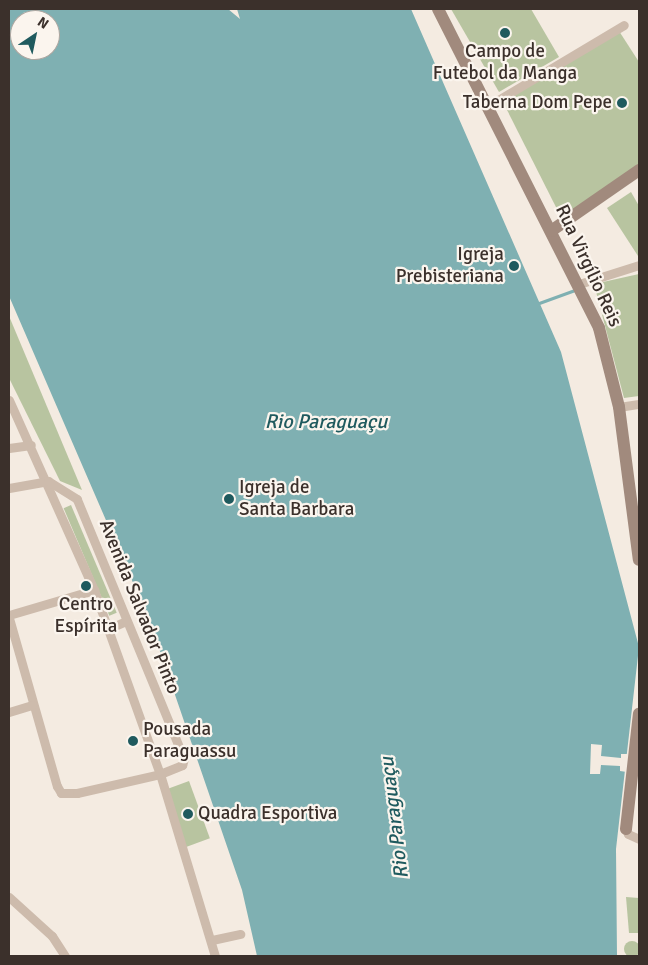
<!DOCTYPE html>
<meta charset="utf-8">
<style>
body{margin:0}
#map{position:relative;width:648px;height:965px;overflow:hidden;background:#f4ebe1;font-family:Signika,sans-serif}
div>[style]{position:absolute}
.green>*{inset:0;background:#b8c4a0;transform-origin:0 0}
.round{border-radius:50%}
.water>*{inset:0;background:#7fb0b2}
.pier>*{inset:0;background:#f4ebe1}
.stream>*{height:3px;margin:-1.5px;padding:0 1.5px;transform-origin:1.5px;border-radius:1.5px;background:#7fb0b2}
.street>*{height:9px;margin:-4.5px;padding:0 4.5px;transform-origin:4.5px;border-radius:4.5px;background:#cdbbac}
.secondary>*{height:12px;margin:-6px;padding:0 6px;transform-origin:6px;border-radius:6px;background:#a18a7d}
.dots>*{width:14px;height:14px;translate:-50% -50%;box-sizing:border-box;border:2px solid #fbf5ee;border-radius:50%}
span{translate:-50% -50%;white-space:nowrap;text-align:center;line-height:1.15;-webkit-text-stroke:4.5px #fbf5ee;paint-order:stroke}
.poi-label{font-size:19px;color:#3b302b}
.right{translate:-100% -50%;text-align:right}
.left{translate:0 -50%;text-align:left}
.street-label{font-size:19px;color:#3b302b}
.water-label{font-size:20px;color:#1f5a5e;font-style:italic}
.frame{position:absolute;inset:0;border:10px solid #3b302b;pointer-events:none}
.north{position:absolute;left:10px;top:10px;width:50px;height:50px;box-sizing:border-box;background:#fbf5ee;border:1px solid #aea6a0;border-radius:50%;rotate:34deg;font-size:14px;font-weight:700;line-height:20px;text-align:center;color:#3b302b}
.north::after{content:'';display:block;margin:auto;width:18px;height:22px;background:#1f5a5e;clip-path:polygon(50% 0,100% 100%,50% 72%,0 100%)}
</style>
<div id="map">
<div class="green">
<div style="clip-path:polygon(451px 9px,531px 9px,559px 57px,499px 92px)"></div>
<div style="clip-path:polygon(619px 31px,639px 62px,639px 172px,564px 223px,502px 100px)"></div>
<div style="clip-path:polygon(631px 192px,639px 206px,638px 256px,607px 208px)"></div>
<div style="clip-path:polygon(639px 274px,639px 396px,624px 398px,594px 284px)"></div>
<div style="clip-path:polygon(9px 316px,82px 490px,60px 481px,9px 378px)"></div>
<div style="left:71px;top:505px;width:117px;height:8px;rotate:67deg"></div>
<div style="left:189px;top:781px;width:61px;height:26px;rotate:70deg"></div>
<div style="clip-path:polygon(626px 897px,639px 898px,639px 933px,629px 933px)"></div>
<div class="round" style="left:624px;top:941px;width:16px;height:16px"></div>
</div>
<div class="water">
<div style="clip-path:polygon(evenodd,9px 9px,228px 9px,240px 19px,237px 9px,411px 9px,561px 352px,639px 647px,616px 849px,617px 956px,257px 956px,242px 890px,150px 622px,9px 296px,9px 9px,20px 20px,50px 20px,50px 50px,20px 50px,20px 20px)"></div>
</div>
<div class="pier">
<div style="clip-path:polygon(591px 744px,602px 745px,601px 756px,621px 758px,621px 754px,629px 754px,627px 772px,620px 771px,620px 766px,601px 765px,600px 774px,590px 774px)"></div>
</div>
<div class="stream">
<div style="left:539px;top:303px;width:38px;rotate:-20deg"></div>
</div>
<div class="street">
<div style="left:488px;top:106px;width:158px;rotate:-30.8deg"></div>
<div style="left:579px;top:284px;width:63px;rotate:-17.6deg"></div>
<div style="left:9px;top:400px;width:208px;rotate:65.9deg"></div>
<div style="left:94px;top:590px;width:195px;rotate:70.3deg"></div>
<div style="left:160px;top:774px;width:190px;rotate:73.2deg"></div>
<div style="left:619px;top:407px;width:20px;rotate:-9deg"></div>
<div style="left:9px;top:448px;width:22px;rotate:-8deg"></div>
<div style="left:9px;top:488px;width:40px;rotate:-10deg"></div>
<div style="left:9px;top:615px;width:89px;rotate:-16.4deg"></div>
<div style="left:9px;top:618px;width:175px;rotate:74.1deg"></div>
<div style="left:57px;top:786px;width:8px;rotate:60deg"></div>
<div style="left:61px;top:793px;width:16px"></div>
<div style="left:77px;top:793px;width:85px;rotate:-12.9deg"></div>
<div style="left:160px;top:774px;width:24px;rotate:-22deg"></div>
<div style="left:182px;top:765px;width:6px;rotate:-72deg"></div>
<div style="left:184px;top:759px;width:281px;rotate:-112.4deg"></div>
<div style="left:77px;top:499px;width:34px;rotate:-148deg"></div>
<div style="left:108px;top:629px;width:20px;rotate:-24deg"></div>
<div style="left:9px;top:712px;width:24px;rotate:-17deg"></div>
<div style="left:626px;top:829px;width:5px;rotate:68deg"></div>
<div style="left:628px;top:834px;width:12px;rotate:24deg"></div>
<div style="left:9px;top:897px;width:58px;rotate:42.2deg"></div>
<div style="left:52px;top:936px;width:24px;rotate:57deg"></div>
<div style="left:212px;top:940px;width:29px;rotate:-12deg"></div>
</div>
<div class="secondary">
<div style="left:438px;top:9px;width:357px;rotate:63.2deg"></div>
<div style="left:599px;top:328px;width:81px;rotate:75.8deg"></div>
<div style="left:619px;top:407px;width:154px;rotate:82.6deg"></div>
<div style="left:551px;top:231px;width:107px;rotate:-34.7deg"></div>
<div style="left:626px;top:829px;width:116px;rotate:-83.6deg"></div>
</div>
<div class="dots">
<div style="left:505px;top:33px;background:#1f5a5e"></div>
<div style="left:622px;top:103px;background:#1f5a5e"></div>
<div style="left:514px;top:266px;background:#1f5a5e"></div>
<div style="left:229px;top:499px;background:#1f5a5e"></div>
<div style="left:86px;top:586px;background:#1f5a5e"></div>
<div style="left:133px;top:741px;background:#1f5a5e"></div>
<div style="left:188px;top:814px;background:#1f5a5e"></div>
</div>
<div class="poi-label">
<span style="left:505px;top:63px">Campo de<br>Futebol da Manga</span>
<span class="right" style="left:612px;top:103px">Taberna Dom Pepe</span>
<span class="right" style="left:504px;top:266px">Igreja<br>Prebisteriana</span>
<span class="left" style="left:239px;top:499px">Igreja de<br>Santa Barbara</span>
<span style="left:86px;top:616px">Centro<br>Espírita</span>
<span class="left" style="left:143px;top:741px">Pousada<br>Paraguassu</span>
<span class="left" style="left:198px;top:814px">Quadra Esportiva</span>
</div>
<div class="street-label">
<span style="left:588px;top:266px;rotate:65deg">Rua Virgílio Reis</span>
<span style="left:139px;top:607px;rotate:68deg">Avenida Salvador Pinto</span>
</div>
<div class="water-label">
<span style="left:326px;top:421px">Rio Paraguaçu</span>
<span style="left:394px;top:818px;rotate:-97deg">Rio Paraguaçu</span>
</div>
<div class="frame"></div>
<div class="north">N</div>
</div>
